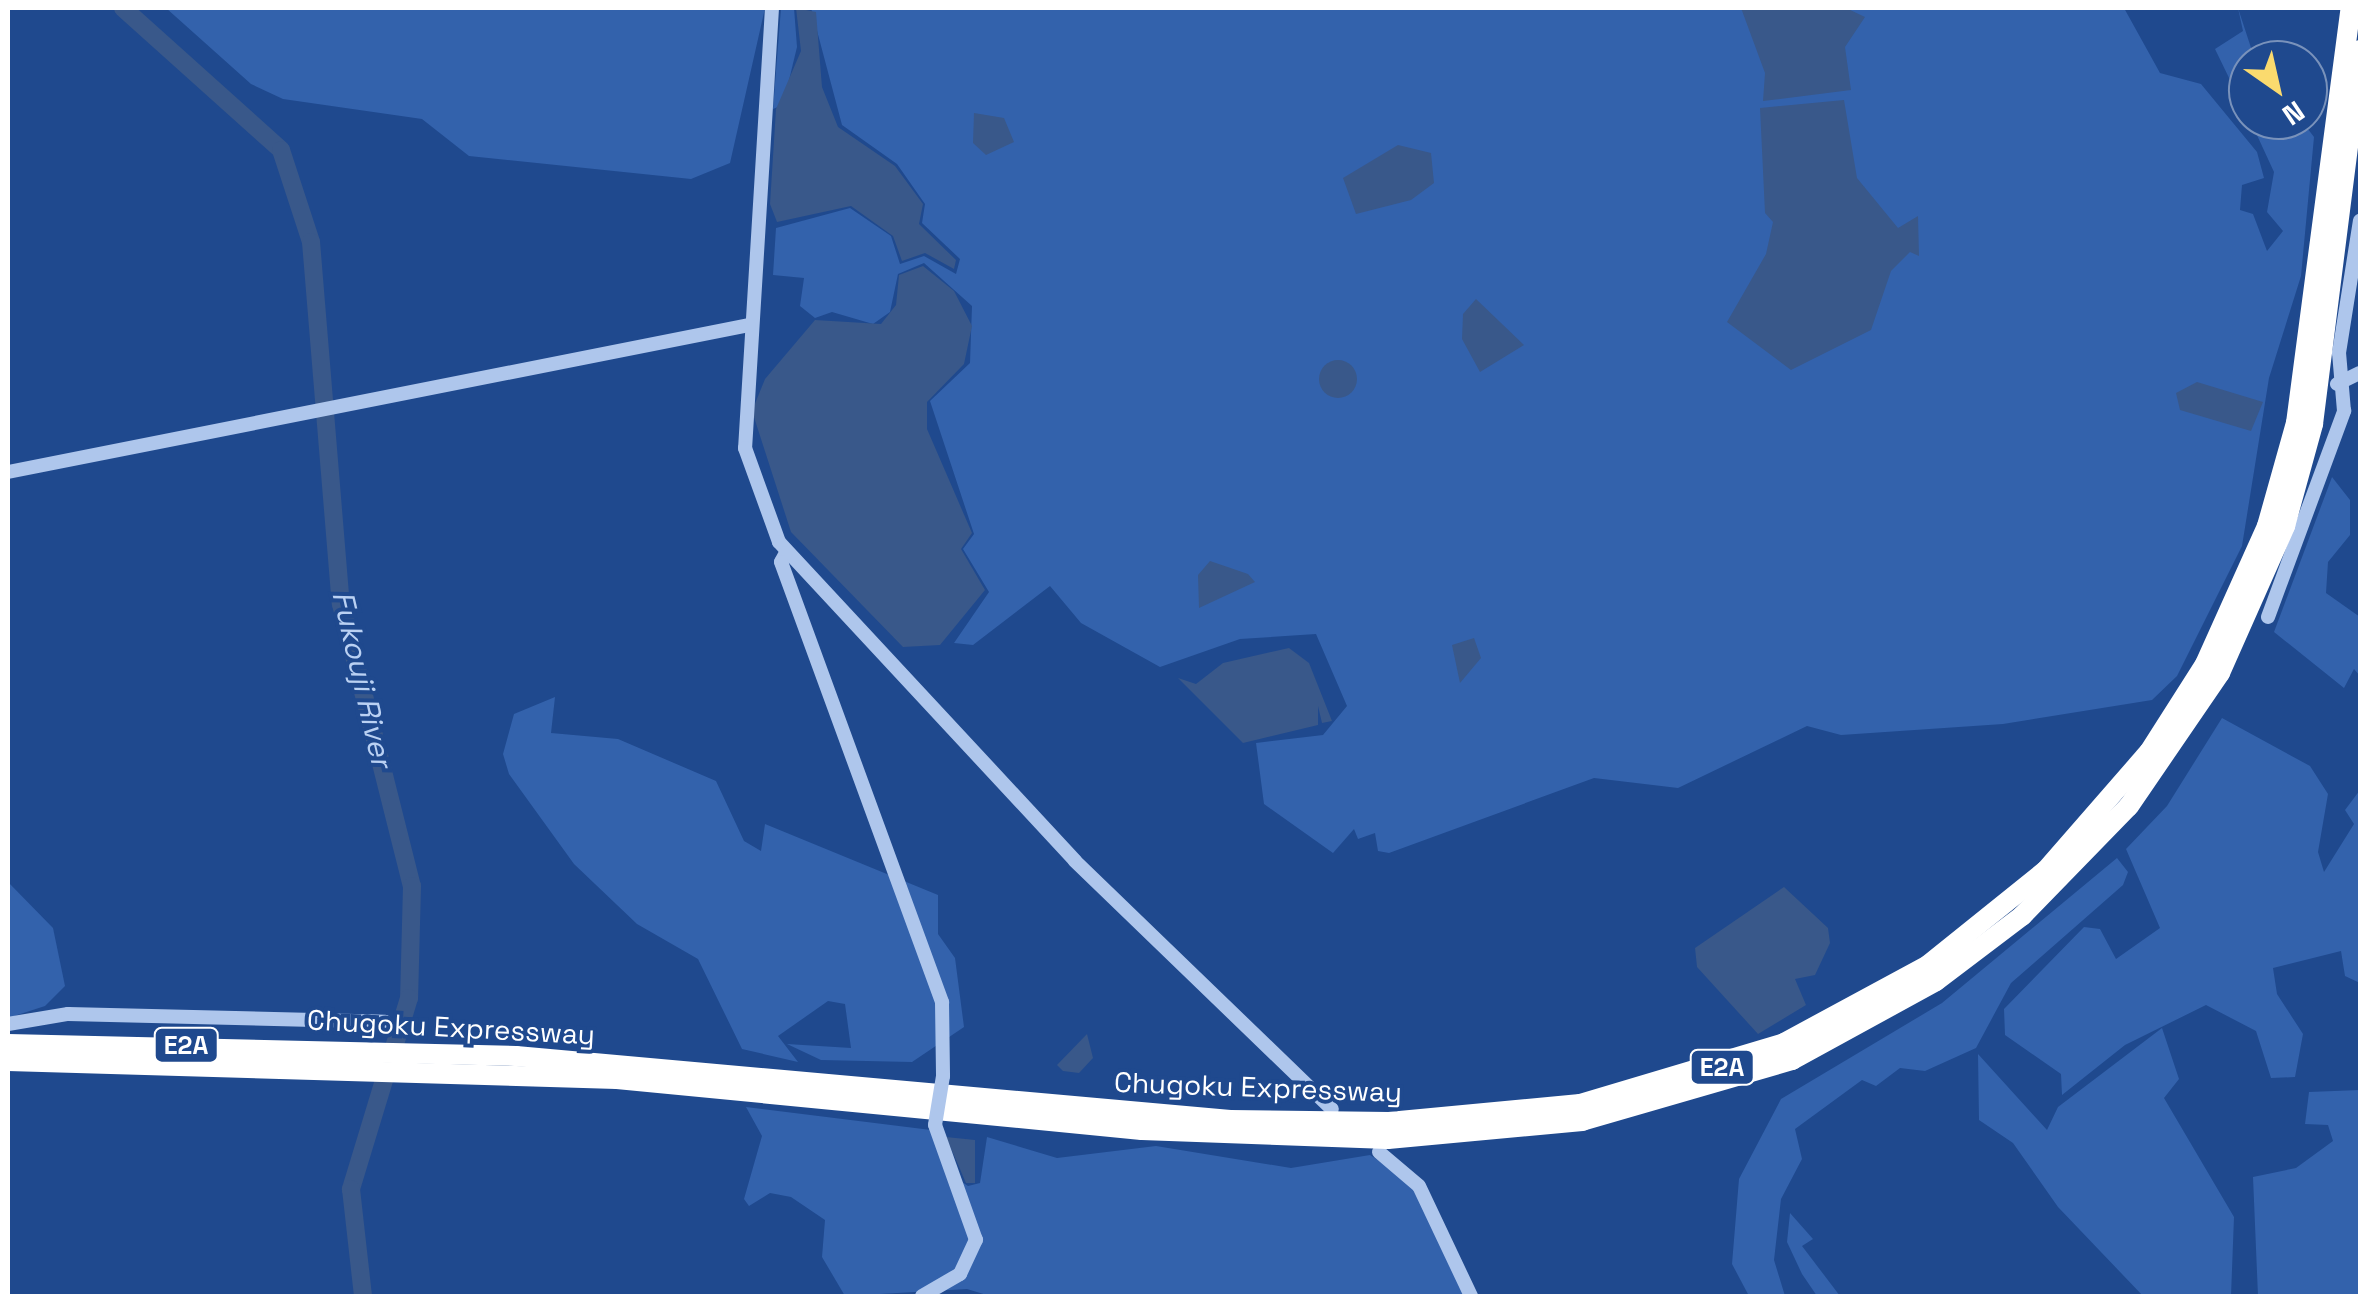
<!DOCTYPE html>
<style>
body{margin:0}
#map{position:relative;width:2368px;height:1304px;overflow:hidden;background:#1f498e;font-family:"Space Grotesk",sans-serif}
div>[style]{position:absolute}
.green>*{inset:0;background:#3362ac}
.water>*{inset:0;background:#39588a}
.round{border-radius:50%}
.river>*{height:18px;margin:-9px;padding:0 9px;transform-origin:9px;border-radius:9px;background:#39588a}
.minor>*{height:14px;margin:-7px;padding:0 7px;transform-origin:7px;border-radius:7px;background:#aec6ec}
.highway>*{height:20px;margin:-10px;padding:0 10px;transform-origin:10px;border-radius:10px;background:#fff}
.minor-bridge>*{height:14px;margin:-7px;padding:0 7px;transform-origin:7px;border-radius:7px;background:#aec6ec}
span{translate:-50% -50%;white-space:nowrap;text-align:center;line-height:1.15;-webkit-text-stroke:8px #1f498e;paint-order:stroke}
.shield-label span{padding:2px 8px;background:#1f498e;border:2px solid;border-radius:8px;-webkit-text-stroke-width:0}
.shield-label{font-size:25px;color:#fff;font-weight:700}
.street-label{font-size:28px;color:#fff}
.water-label{font-size:30px;color:#bad1f3;font-style:italic}
.frame{position:absolute;inset:0;border:10px solid #fff;pointer-events:none}
.north{position:absolute;left:2228px;top:40px;width:100px;height:100px;box-sizing:border-box;background:#1f498e;border:2px solid #7992bb;border-radius:50%;rotate:146deg;font-size:28px;font-weight:700;line-height:40px;text-align:center;color:#fff}
.north::after{content:'';display:block;margin:auto;width:35px;height:45px;background:#fada6e;clip-path:polygon(50% 0,100% 100%,50% 72%,0 100%)}
</style>
<div id="map">
<div class="green">
<div style="clip-path:polygon(166px 8px,765px 8px,730px 163px,691px 179px,469px 156px,422px 119px,283px 99px,251px 84px)"></div>
<div style="clip-path:polygon(781px 8px,794px 8px,797px 47px,783px 105px,773px 109px)"></div>
<div style="clip-path:polygon(811px 8px,2124px 8px,2160px 73px,2201px 84px,2257px 152px,2264px 178px,2242px 185px,2240px 210px,2253px 214px,2267px 251px,2283px 231px,2267px 212px,2274px 172px,2250px 120px,2301px 120px,2314px 137px,2301px 276px,2269px 378px,2242px 546px,2177px 676px,2152px 700px,2003px 724px,1841px 735px,1807px 726px,1678px 788px,1594px 778px,1389px 853px,1378px 851px,1375px 833px,1358px 839px,1354px 829px,1333px 853px,1264px 804px,1256px 743px,1323px 735px,1347px 706px,1316px 634px,1240px 639px,1160px 667px,1081px 623px,1050px 586px,973px 645px,954px 643px,989px 592px,963px 549px,974px 534px,930px 401px,970px 363px,972px 306px,924px 263px,898px 274px,890px 312px,873px 324px,832px 312px,815px 318px,800px 306px,804px 278px,773px 275px,776px 228px,850px 208px,891px 236px,900px 264px,924px 256px,956px 274px,960px 259px,922px 223px,925px 204px,897px 164px,842px 125px)"></div>
<div style="clip-path:polygon(2238px 8px,2255px 60px,2248px 60px,2248px 117px,2215px 49px,2243px 31px)"></div>
<div style="clip-path:polygon(2332px 477px,2350px 500px,2350px 535px,2328px 562px,2326px 593px,2360px 617px,2360px 676px,2354px 669px,2344px 688px,2274px 632px)"></div>
<div style="clip-path:polygon(555px 697px,551px 733px,618px 739px,716px 781px,744px 841px,761px 851px,765px 824px,938px 895px,938px 934px,955px 958px,964px 1027px,912px 1062px,821px 1060px,787px 1044px,851px 1048px,845px 1004px,828px 1001px,778px 1036px,798px 1062px,742px 1049px,698px 959px,637px 924px,574px 864px,509px 774px,503px 754px,514px 714px)"></div>
<div style="clip-path:polygon(2222px 718px,2310px 766px,2328px 794px,2318px 852px,2324px 872px,2354px 824px,2345px 810px,2360px 790px,2360px 983px,2345px 976px,2341px 951px,2273px 968px,2277px 994px,2303px 1034px,2295px 1077px,2271px 1078px,2256px 1031px,2206px 1005px,2125px 1045px,2062px 1095px,2061px 1074px,2005px 1035px,2004px 1009px,2084px 927px,2100px 929px,2116px 959px,2160px 928px,2126px 849px,2167px 806px)"></div>
<div style="clip-path:polygon(2117px 858px,2128px 872px,2123px 885px,2011px 983px,1976px 1048px,1925px 1071px,1900px 1068px,1876px 1086px,1862px 1080px,1795px 1129px,1802px 1159px,1781px 1199px,1774px 1260px,1785px 1296px,1749px 1296px,1732px 1264px,1739px 1179px,1781px 1099px,1942px 1003px)"></div>
<div style="clip-path:polygon(8px 882px,53px 928px,65px 986px,45px 1006px,8px 1018px)"></div>
<div style="clip-path:polygon(2162px 1028px,2179px 1079px,2164px 1098px,2234px 1217px,2231px 1296px,2143px 1296px,2058px 1207px,2013px 1143px,1979px 1120px,1978px 1054px,2047px 1130px,2058px 1107px)"></div>
<div style="clip-path:polygon(2360px 1090px,2360px 1296px,2258px 1296px,2253px 1177px,2296px 1168px,2333px 1141px,2328px 1125px,2305px 1124px,2309px 1092px)"></div>
<div style="clip-path:polygon(746px 1107px,931px 1130px,947px 1172px,968px 1186px,980px 1183px,987px 1137px,1057px 1158px,1156px 1146px,1291px 1168px,1370px 1155px,1409px 1180px,1466px 1296px,990px 1296px,967px 1289px,845px 1296px,822px 1257px,825px 1220px,791px 1197px,770px 1193px,749px 1206px,744px 1199px,762px 1136px)"></div>
<div style="clip-path:polygon(1790px 1213px,1813px 1239px,1802px 1246px,1840px 1296px,1817px 1296px,1802px 1274px,1787px 1242px)"></div>
</div>
<div class="water">
<div style="clip-path:polygon(796px 8px,816px 12px,822px 87px,838px 127px,895px 166px,923px 204px,919px 224px,956px 260px,954px 269px,925px 253px,902px 261px,893px 236px,851px 206px,777px 222px,770px 204px,776px 109px,801px 51px)"></div>
<div style="clip-path:polygon(1741px 8px,1846px 8px,1865px 17px,1845px 47px,1851px 90px,1763px 101px,1765px 73px)"></div>
<div style="clip-path:polygon(1844px 100px,1857px 178px,1898px 228px,1918px 216px,1919px 256px,1910px 252px,1891px 271px,1871px 330px,1791px 370px,1727px 322px,1766px 254px,1773px 222px,1765px 213px,1760px 108px)"></div>
<div style="clip-path:polygon(974px 113px,1004px 118px,1014px 142px,986px 155px,973px 143px)"></div>
<div style="clip-path:polygon(1398px 145px,1431px 153px,1434px 183px,1411px 200px,1356px 214px,1343px 178px)"></div>
<div style="clip-path:polygon(923px 266px,954px 291px,972px 326px,964px 364px,927px 402px,927px 429px,972px 533px,961px 549px,985px 590px,940px 645px,903px 647px,791px 532px,752px 411px,765px 379px,815px 320px,881px 324px,896px 305px,899px 275px)"></div>
<div style="clip-path:polygon(1476px 299px,1524px 345px,1480px 372px,1462px 339px,1463px 314px)"></div>
<div class="round" style="left:1319px;top:360px;width:38px;height:38px"></div>
<div style="clip-path:polygon(2197px 382px,2263px 402px,2251px 431px,2180px 410px,2176px 393px)"></div>
<div style="clip-path:polygon(1210px 561px,1248px 574px,1255px 582px,1199px 608px,1198px 575px)"></div>
<div style="clip-path:polygon(1474px 638px,1481px 658px,1460px 683px,1452px 645px)"></div>
<div style="clip-path:polygon(1289px 648px,1309px 663px,1332px 721px,1322px 723px,1318px 706px,1318px 725px,1243px 743px,1178px 678px,1196px 684px,1223px 663px)"></div>
<div style="clip-path:polygon(1784px 887px,1828px 928px,1830px 943px,1815px 975px,1795px 979px,1806px 1005px,1758px 1034px,1697px 967px,1695px 948px)"></div>
<div style="clip-path:polygon(1087px 1034px,1093px 1058px,1079px 1073px,1063px 1071px,1057px 1065px)"></div>
<div style="clip-path:polygon(946px 1137px,975px 1140px,975px 1183px,966px 1183px)"></div>
</div>
<div class="river">
<div style="left:123px;top:8px;width:212px;rotate:41.9deg"></div>
<div style="left:281px;top:150px;width:97px;rotate:71.9deg"></div>
<div style="left:311px;top:242px;width:363px;rotate:85.3deg"></div>
<div style="left:341px;top:604px;width:291px;rotate:75.9deg"></div>
<div style="left:412px;top:886px;width:112px;rotate:91.5deg"></div>
<div style="left:409px;top:998px;width:200px;rotate:106.9deg"></div>
<div style="left:351px;top:1189px;width:108px;rotate:83.6deg"></div>
</div>
<div class="minor">
<div style="left:772px;top:8px;width:441px;rotate:93.5deg"></div>
<div style="left:745px;top:448px;width:100px;rotate:70.1deg"></div>
<div style="left:779px;top:542px;width:435px;rotate:47.1deg"></div>
<div style="left:1075px;top:861px;width:357px;rotate:44deg"></div>
<div style="left:2337px;top:384px;width:25px;rotate:-26deg"></div>
<div style="left:8px;top:472px;width:755px;rotate:-11.22deg"></div>
<div style="left:786px;top:553px;width:10px;rotate:119deg"></div>
<div style="left:781px;top:562px;width:469px;rotate:69.9deg"></div>
<div style="left:942px;top:1002px;width:74px;rotate:89.2deg"></div>
<div style="left:2268px;top:617px;width:220px;rotate:-69.7deg"></div>
<div style="left:2344px;top:411px;width:58px;rotate:-94.9deg"></div>
<div style="left:2339px;top:353px;width:134px;rotate:-81deg"></div>
<div style="left:8px;top:1024px;width:61px;rotate:-9.5deg"></div>
<div style="left:68px;top:1014px;width:317px;rotate:1.4deg"></div>
<div style="left:1379px;top:1152px;width:52px;rotate:40.4deg"></div>
<div style="left:1419px;top:1186px;width:122px;rotate:64.7deg"></div>
<div style="left:922px;top:1296px;width:44px;rotate:-30.1deg"></div>
<div style="left:960px;top:1274px;width:38px;rotate:-65deg"></div>
<div style="left:976px;top:1240px;width:122px;rotate:-109.6deg"></div>
</div>
<div class="highway">
<div style="left:8px;top:1044px;width:508px;rotate:1.35deg"></div>
<div style="left:516px;top:1056px;width:717px;rotate:5.12deg"></div>
<div style="left:1230px;top:1120px;width:159px;rotate:0.7deg"></div>
<div style="left:1389px;top:1122px;width:192px;rotate:-5.4deg"></div>
<div style="left:1580px;top:1104px;width:213px;rotate:-16.6deg"></div>
<div style="left:1784px;top:1043px;width:164px;rotate:-28.4deg"></div>
<div style="left:1928px;top:965px;width:151px;rotate:-38.8deg"></div>
<div style="left:2046px;top:870px;width:157px;rotate:-48.9deg"></div>
<div style="left:2149px;top:752px;width:104px;rotate:-57.5deg"></div>
<div style="left:2205px;top:664px;width:151px;rotate:-65.8deg"></div>
<div style="left:2267px;top:526px;width:107px;rotate:-74.3deg"></div>
<div style="left:2296px;top:423px;width:419px;rotate:-82.5deg"></div>
<div style="left:8px;top:1061px;width:609px;rotate:1.69deg"></div>
<div style="left:617px;top:1079px;width:527px;rotate:5.55deg"></div>
<div style="left:1142px;top:1130px;width:246px;rotate:2.1deg"></div>
<div style="left:1388px;top:1139px;width:195px;rotate:-5.3deg"></div>
<div style="left:1582px;top:1121px;width:219px;rotate:-16.2deg"></div>
<div style="left:1792px;top:1060px;width:164px;rotate:-28.7deg"></div>
<div style="left:1936px;top:981px;width:108px;rotate:-37.1deg"></div>
<div style="left:2022px;top:916px;width:153px;rotate:-45.8deg"></div>
<div style="left:2129px;top:806px;width:161px;rotate:-55.6deg"></div>
<div style="left:2220px;top:673px;width:161px;rotate:-66.1deg"></div>
<div style="left:2285px;top:526px;width:106px;rotate:-74.6deg"></div>
<div style="left:2313px;top:424px;width:377px;rotate:-82.8deg"></div>
</div>
<div class="minor-bridge">
<div style="left:935px;top:1125px;width:50px;rotate:-80.7deg"></div>
</div>
<div class="shield-label">
<span style="left:186px;top:1045px">E2A</span>
<span style="left:1722px;top:1067px">E2A</span>
</div>
<div class="street-label">
<span style="left:451px;top:1027px;rotate:3deg">Chugoku Expressway</span>
<span style="left:1258px;top:1087px;rotate:2deg">Chugoku Expressway</span>
</div>
<div class="water-label">
<span style="left:362px;top:679px;rotate:77deg">Fukouji River</span>
</div>
<div class="frame"></div>
<div class="north">N</div>
</div>
